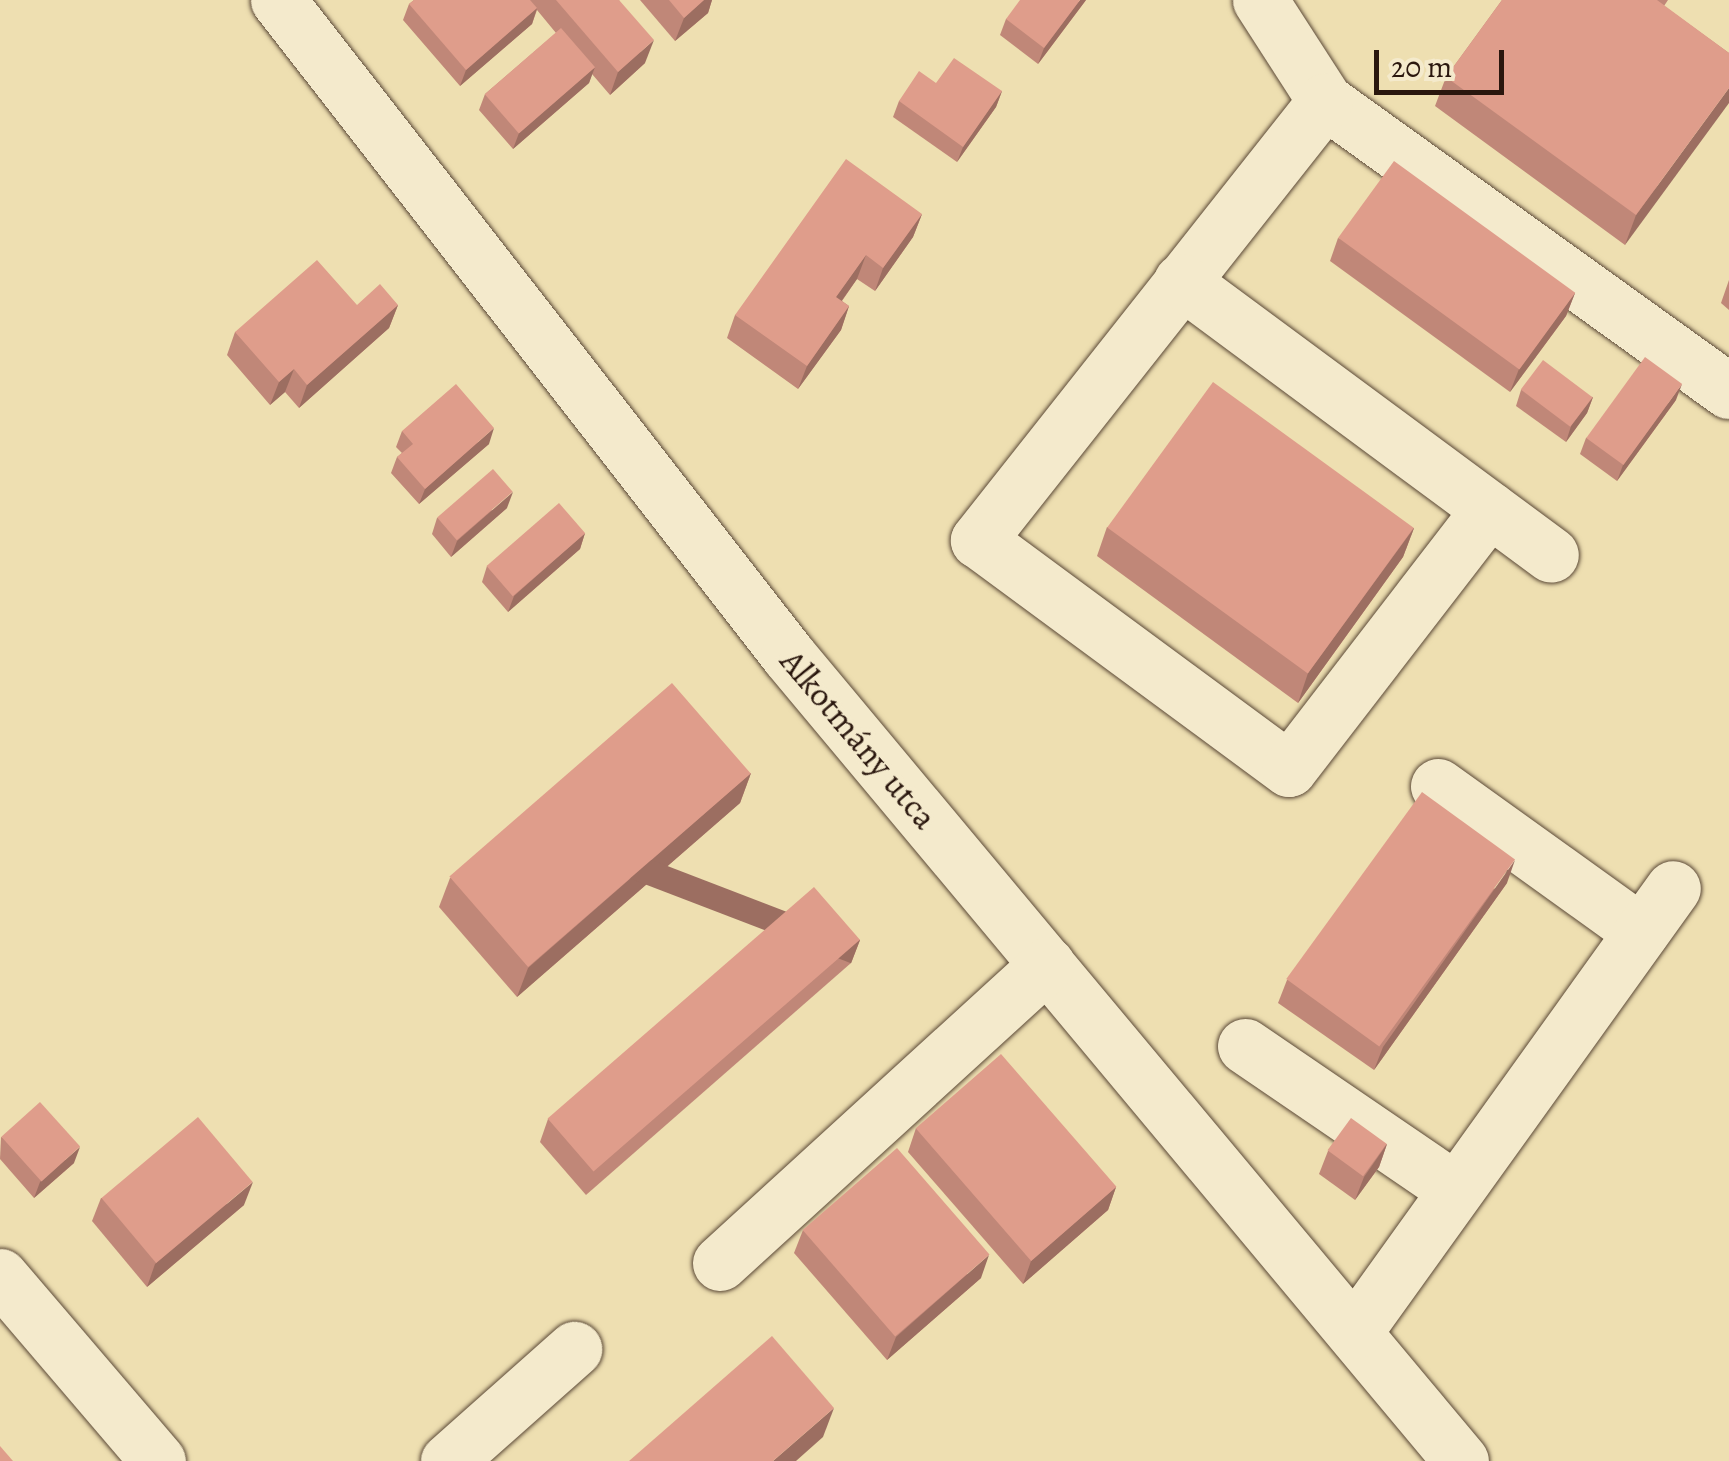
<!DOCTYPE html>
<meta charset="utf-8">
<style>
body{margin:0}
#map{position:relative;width:1729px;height:1461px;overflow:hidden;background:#eedfb1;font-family:Alegreya,serif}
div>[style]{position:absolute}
.roads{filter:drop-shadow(0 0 2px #5b4937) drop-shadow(0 0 2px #5b4937)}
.minor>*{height:55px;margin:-27.5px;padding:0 27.5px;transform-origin:27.5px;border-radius:27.5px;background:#f4eacc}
.wall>*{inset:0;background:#c08778}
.shaded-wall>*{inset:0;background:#9c6e61;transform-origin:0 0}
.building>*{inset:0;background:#df9d8b;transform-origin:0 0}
span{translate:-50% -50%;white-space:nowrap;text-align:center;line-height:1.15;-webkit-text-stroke:8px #f4eacc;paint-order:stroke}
.street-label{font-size:35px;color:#2a170e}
.scale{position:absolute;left:1374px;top:50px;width:130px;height:45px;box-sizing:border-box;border:5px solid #2a170e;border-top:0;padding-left:12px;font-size:30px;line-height:35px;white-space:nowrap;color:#2a170e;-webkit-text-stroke:8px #f4eacc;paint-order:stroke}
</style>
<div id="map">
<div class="roads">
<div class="minor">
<div style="left:278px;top:0;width:830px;rotate:52.09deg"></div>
<div style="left:788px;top:655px;width:1050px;rotate:50.14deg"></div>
<div style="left:1260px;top:0;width:120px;rotate:57.2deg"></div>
<div style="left:1325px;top:101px;width:497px;rotate:35.7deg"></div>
<div style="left:1325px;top:101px;width:560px;rotate:128.32deg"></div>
<div style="left:978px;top:540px;width:386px;rotate:36.4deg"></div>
<div style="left:1289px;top:769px;width:328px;rotate:-52.4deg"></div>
<div style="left:1181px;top:281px;width:460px;rotate:36.5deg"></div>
<div style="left:1438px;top:786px;width:250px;rotate:35.7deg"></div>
<div style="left:1245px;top:1046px;width:255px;rotate:34.3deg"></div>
<div style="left:720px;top:1263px;width:443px;rotate:-42.4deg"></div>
<div style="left:0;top:1276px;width:243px;rotate:49.5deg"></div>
<div style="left:1355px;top:1331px;width:545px;rotate:-54.33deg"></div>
<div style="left:448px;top:1461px;width:169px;rotate:-41.6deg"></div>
</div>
</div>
<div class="wall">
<div style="clip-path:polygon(414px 0,619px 0,645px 63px,610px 95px,592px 74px,589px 83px,513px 149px,479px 110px,485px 94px,556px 33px,537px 10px,532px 24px,460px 86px,403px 20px,409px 4px)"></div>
<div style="clip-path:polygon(640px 0,712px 0,708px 13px,675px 41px)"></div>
<div style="clip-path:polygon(1086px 0,1038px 64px,1000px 35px,1006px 19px)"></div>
<div style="clip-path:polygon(1502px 0,1668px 0,1664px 6px,1729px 53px,1625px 245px,1435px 106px,1446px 77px)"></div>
<div style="clip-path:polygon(936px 83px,1002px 91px,996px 107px,957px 162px,893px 117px,899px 101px)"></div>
<div style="clip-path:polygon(922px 214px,913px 237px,875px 291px,857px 279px,842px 301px,849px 306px,841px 330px,798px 389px,727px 338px,735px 315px)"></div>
<div style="clip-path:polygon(1338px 238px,1575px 293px,1566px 316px,1510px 392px,1330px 261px)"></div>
<div style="clip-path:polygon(1729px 280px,1729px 310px,1721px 303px)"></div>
<div style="clip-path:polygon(357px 305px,398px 305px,389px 328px,299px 408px,285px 392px,270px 405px,227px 355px,235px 332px)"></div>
<div style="clip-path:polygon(1521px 390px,1593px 397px,1587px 413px,1566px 442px,1516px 406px)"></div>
<div style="clip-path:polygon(1676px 400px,1617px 481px,1580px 454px,1586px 438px)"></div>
<div style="clip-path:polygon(402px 431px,489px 444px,419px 504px,391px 473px,397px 457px,402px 453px,396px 447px)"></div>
<div style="clip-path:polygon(507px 508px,451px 557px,432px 534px,437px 518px)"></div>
<div style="clip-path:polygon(1107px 527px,1414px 528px,1403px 557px,1298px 703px,1097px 556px)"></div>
<div style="clip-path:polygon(585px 533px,580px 549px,508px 612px,482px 582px,487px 566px)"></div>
<div style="clip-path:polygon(751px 773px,740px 803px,517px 997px,439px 907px,450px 878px)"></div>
<div style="clip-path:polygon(1507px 883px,1374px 1070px,1278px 1003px,1287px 980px)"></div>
<div style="clip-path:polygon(860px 940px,851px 963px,586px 1195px,540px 1142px,548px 1119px)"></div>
<div style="clip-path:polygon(916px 1128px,1116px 1187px,1108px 1210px,1023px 1284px,908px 1152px)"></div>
<div style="clip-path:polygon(1px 1137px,74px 1163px,34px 1198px,0 1159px)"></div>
<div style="clip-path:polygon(1387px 1144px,1379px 1167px,1355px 1200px,1319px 1174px,1328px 1151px)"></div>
<div style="clip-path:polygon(101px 1198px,244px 1205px,147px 1287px,92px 1221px)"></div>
<div style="clip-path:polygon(803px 1230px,981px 1278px,887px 1360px,794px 1253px)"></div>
</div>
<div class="shaded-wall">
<div style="clip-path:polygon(704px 0,712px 0,708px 13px,675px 41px,684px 18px)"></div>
<div style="clip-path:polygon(1080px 0,1086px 0,1038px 64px,1044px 48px)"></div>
<div style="clip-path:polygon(537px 8px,532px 24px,460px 86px,466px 70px)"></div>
<div style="clip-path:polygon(654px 40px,645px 63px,610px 95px,618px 72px)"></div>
<div style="clip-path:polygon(595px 67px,589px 83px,513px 149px,519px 133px)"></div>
<div style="clip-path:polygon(1729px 88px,1729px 103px,1625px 245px,1636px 215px)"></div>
<div style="clip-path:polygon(1002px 91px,996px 107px,957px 162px,963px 147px)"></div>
<div style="clip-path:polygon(922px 214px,913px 237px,875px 291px,883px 268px)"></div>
<div style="clip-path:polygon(866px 255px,857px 279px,828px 320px,836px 297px)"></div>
<div style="clip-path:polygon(1575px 293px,1566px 316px,1510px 392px,1519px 369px)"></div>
<div style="clip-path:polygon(398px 305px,389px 328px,299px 408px,307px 385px)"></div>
<div style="clip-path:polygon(849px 306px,841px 330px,798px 389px,807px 366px)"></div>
<div style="clip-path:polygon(294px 369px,285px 392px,270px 405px,279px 382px)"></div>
<div style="clip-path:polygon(1682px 384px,1676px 400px,1617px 481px,1623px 465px)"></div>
<div style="clip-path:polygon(1593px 397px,1587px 413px,1566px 442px,1571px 426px)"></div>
<div style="clip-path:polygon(494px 428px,489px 444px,419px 504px,425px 489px)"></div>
<div style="clip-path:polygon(513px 492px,507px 508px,451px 557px,457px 541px)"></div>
<div style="clip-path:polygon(1414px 528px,1403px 557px,1298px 703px,1308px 673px)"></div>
<div style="clip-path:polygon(585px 533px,580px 549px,508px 612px,514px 596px)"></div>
<div style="clip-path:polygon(751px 773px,740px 803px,517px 997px,528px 968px)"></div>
<div style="clip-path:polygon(1515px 860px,1507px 883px,1374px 1070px,1383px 1047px)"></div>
<div style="left:860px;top:940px;width:25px;height:352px;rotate:111deg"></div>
<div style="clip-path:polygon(1387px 1144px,1379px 1167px,1355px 1200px,1364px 1177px)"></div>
<div style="clip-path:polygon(80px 1147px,74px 1163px,34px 1198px,40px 1182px)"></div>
<div style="clip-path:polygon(253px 1182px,244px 1205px,147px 1287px,155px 1264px)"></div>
<div style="clip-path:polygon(1116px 1187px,1108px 1210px,1023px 1284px,1031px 1261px)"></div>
<div style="clip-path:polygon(989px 1255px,981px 1278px,887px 1360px,896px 1337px)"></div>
<div style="clip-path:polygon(834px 1408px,823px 1437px,796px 1461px,773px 1461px)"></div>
</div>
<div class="building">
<div style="clip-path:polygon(414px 0,530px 0,537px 8px,466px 70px,409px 4px)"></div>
<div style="clip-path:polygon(556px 0,619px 0,654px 40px,618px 72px)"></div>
<div style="clip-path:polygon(669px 0,704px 0,684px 18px)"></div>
<div style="clip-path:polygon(1020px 0,1080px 0,1044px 48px,1006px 19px)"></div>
<div style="clip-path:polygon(1502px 0,1657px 0,1729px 53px,1729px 88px,1636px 215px,1446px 77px)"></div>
<div style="left:561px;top:28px;width:52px;height:101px;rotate:49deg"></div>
<div style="clip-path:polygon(954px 58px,1002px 91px,963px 147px,899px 101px,919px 71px,936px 83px)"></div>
<div style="clip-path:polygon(846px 159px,922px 214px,883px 268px,866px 255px,836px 297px,849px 306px,807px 366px,735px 315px)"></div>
<div style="left:1394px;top:161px;width:224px;height:95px;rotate:36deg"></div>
<div style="clip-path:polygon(317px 260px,357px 305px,380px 284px,398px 305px,307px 385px,294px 369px,279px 382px,235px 332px)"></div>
<div style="left:1645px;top:357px;width:46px;height:100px;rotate:36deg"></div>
<div style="left:1543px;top:360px;width:62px;height:37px;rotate:37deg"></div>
<div style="left:1213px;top:382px;width:248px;height:180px;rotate:36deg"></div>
<div style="clip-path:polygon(456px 384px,494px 428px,425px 489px,397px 457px,413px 444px,402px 431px)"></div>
<div style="left:493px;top:469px;width:30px;height:74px;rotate:49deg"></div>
<div style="left:559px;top:503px;width:40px;height:96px;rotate:49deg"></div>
<div style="left:672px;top:683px;width:120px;height:295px;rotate:49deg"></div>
<div style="left:1422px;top:792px;width:115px;height:231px;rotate:36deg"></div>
<div style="left:814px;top:887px;width:70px;height:353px;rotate:49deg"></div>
<div style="left:1001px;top:1054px;width:176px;height:113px;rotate:49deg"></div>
<div style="left:40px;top:1102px;width:60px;height:52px;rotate:48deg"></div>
<div style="left:198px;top:1117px;width:85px;height:126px;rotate:50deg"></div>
<div style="left:1351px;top:1118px;width:44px;height:40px;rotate:36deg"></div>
<div style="left:897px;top:1148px;width:141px;height:125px;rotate:49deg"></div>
<div style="clip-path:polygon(772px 1336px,834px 1408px,773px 1461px,629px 1461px)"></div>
<div style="clip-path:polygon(0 1446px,13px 1461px,0 1461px)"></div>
</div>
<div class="street-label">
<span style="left:859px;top:739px;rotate:50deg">Alkotmány utca</span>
</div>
<div class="scale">20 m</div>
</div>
